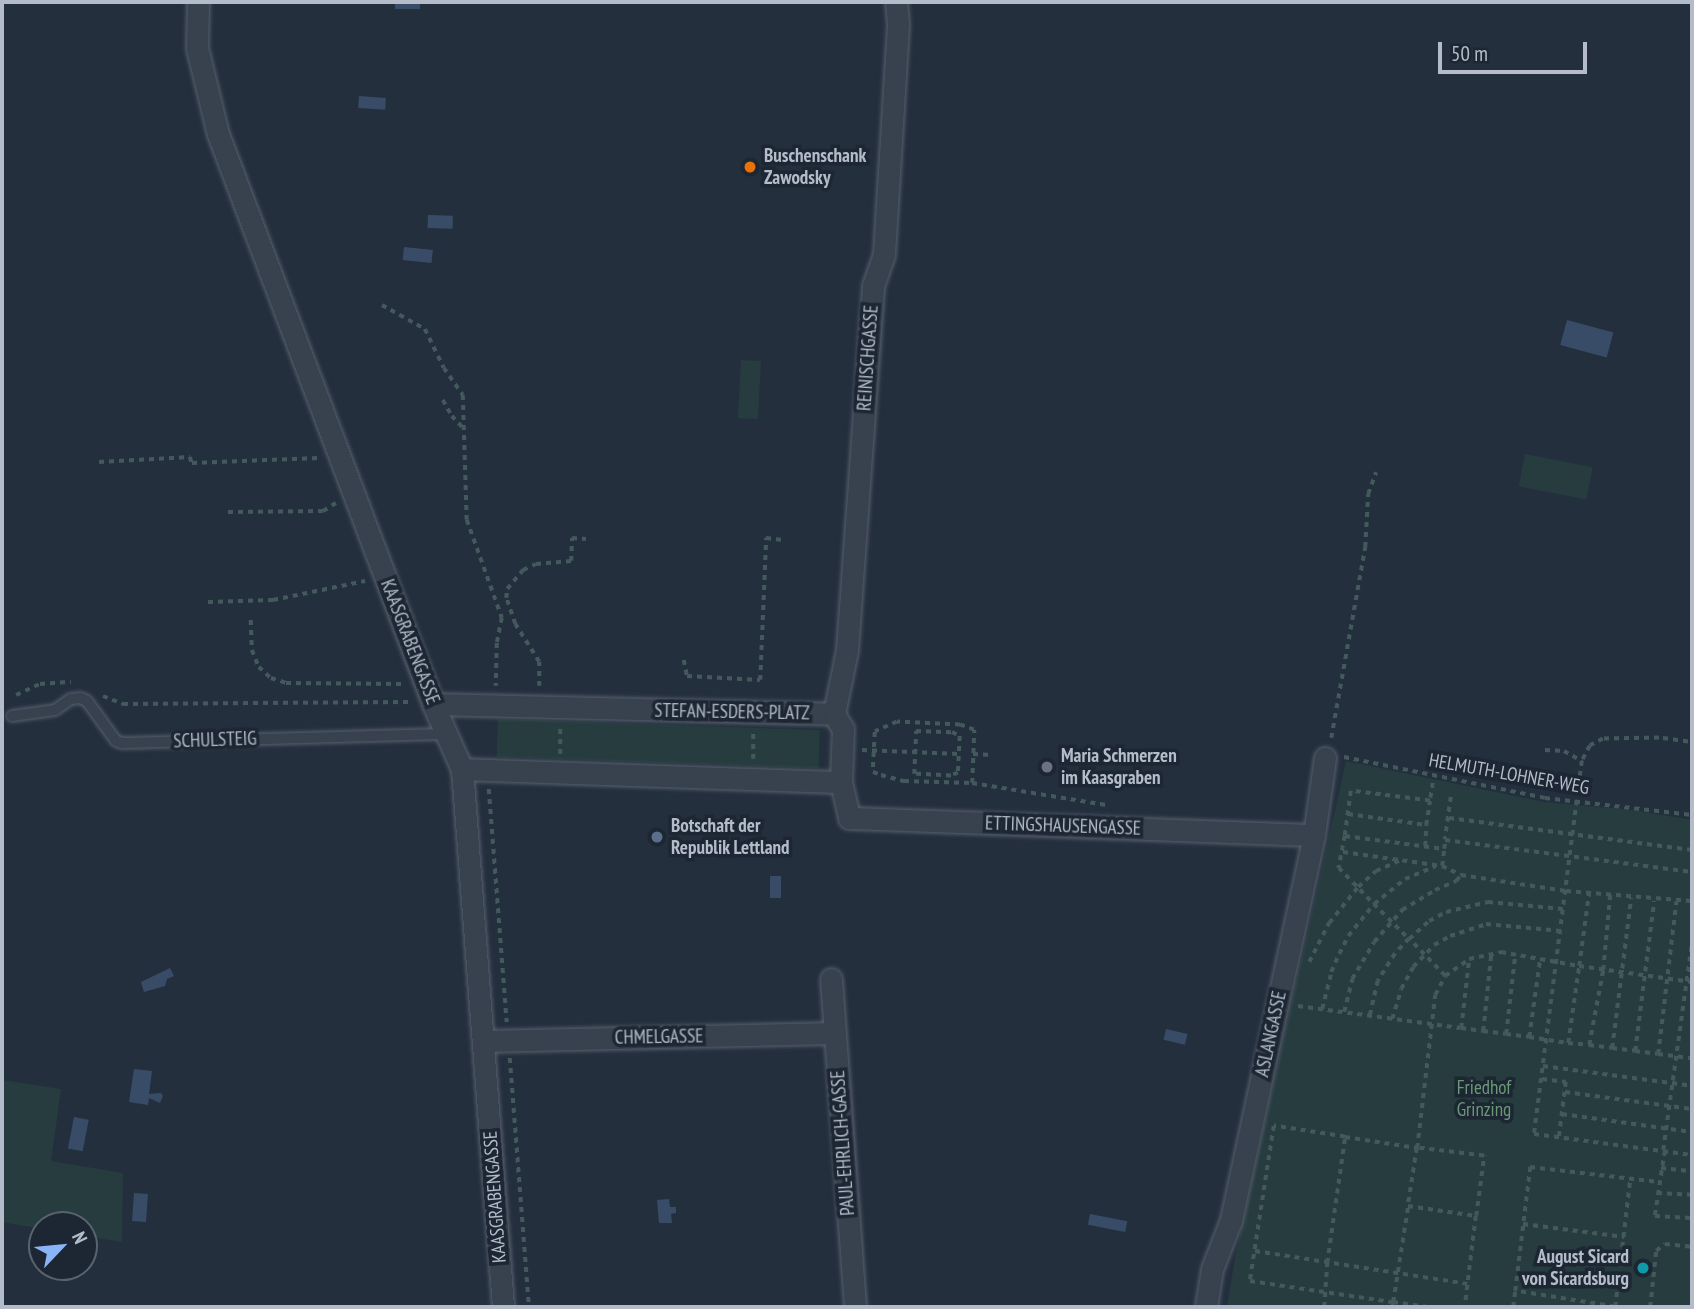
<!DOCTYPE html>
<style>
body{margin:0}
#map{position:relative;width:1694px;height:1309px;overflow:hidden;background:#242f3e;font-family:"PT Sans Narrow",sans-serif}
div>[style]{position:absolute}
.green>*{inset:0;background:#263c3f;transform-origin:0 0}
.water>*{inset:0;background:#394c67;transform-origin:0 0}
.path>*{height:3.5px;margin-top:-1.75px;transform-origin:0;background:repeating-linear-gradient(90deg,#44595c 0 5px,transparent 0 10px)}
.roads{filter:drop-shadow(0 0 2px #565f6c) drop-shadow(0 0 2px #565f6c)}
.service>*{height:10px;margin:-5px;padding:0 5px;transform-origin:5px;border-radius:5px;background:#38414e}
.minor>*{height:21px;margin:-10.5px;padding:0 10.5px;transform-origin:10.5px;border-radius:10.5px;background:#38414e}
.dots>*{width:19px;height:19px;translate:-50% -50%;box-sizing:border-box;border:4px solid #1d2633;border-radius:50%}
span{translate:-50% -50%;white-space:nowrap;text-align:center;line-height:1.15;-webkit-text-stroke:7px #1d2633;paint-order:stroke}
.poi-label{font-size:19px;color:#b4bcc9;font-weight:700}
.left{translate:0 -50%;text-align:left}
.right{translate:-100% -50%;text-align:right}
.street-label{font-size:19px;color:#b4bcc9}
.park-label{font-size:19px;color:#6b9a76}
.frame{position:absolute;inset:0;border:4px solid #b4bcc9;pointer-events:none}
.north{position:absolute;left:28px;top:1211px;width:70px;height:70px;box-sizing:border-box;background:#1d2633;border:2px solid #59626f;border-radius:50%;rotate:64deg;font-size:19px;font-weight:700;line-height:28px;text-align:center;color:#b4bcc9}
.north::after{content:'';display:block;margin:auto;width:24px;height:32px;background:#8ab4f8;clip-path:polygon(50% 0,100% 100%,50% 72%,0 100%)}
.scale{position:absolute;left:1438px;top:42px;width:149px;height:32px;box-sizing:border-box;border:4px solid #b4bcc9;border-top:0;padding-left:9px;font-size:21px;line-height:24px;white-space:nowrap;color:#b4bcc9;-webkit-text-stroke:5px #1d2633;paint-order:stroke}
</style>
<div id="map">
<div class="green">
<div style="left:741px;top:360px;width:20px;height:58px;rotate:3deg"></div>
<div style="left:1525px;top:454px;width:69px;height:33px;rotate:11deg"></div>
<div style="left:498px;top:719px;width:322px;height:38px;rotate:2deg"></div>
<div style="clip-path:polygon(1346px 761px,1544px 802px,1632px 810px,1692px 820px,1692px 1307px,1227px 1307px,1236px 1252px)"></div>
<div style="clip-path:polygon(2px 1080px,61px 1089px,51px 1161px,123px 1173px,122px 1242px,84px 1236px,84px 1225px,42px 1225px,42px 1229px,2px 1222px)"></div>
</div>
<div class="water">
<div style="left:395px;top:2px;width:25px;height:7px"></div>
<div style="left:359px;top:96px;width:27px;height:12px;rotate:4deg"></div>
<div style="left:428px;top:215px;width:25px;height:13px;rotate:2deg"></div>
<div style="left:404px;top:247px;width:29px;height:13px;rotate:6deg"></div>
<div style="left:1567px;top:320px;width:48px;height:26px;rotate:15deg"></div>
<div style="left:770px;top:876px;width:11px;height:22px"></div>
<div style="clip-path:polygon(170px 968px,174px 976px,167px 979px,165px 986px,144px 992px,141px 982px)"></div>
<div style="left:1166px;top:1029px;width:22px;height:11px;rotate:13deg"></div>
<div style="clip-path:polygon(134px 1069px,152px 1071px,149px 1094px,161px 1093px,163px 1096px,160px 1103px,149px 1098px,148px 1105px,129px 1102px)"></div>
<div style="left:74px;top:1117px;width:15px;height:32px;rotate:11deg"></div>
<div style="left:134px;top:1193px;width:14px;height:28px;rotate:4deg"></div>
<div style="clip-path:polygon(669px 1199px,670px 1207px,676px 1207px,676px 1213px,671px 1214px,672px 1223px,659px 1223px,657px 1200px)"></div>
<div style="left:1090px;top:1214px;width:38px;height:11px;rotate:11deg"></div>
</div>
<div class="path">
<div style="left:382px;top:305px;width:49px;rotate:29.2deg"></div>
<div style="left:425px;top:329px;width:43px;rotate:64deg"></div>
<div style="left:444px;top:368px;width:33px;rotate:55deg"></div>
<div style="left:463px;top:395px;width:125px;rotate:88.2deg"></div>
<div style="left:467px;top:520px;width:104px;rotate:70.3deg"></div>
<div style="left:502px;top:618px;width:25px;rotate:101deg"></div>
<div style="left:497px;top:643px;width:43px;rotate:91.3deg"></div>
<div style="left:443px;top:400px;width:18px;rotate:61deg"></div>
<div style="left:452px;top:416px;width:18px;rotate:47deg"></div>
<div style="left:99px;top:462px;width:91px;rotate:-3.1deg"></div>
<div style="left:190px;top:457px;width:6px;rotate:72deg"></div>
<div style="left:192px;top:463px;width:127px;rotate:-2.3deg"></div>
<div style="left:228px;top:512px;width:95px;rotate:-0.6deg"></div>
<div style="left:323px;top:511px;width:15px;rotate:-32deg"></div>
<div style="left:208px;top:602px;width:65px;rotate:-1.8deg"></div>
<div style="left:273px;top:600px;width:94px;rotate:-11.7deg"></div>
<div style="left:251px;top:620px;width:30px;rotate:88deg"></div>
<div style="left:252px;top:650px;width:18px;rotate:68deg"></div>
<div style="left:259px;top:667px;width:16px;rotate:43deg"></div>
<div style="left:271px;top:678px;width:16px;rotate:18deg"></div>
<div style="left:286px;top:683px;width:117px;rotate:0.5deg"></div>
<div style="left:684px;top:660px;width:16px;rotate:79deg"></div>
<div style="left:687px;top:676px;width:73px;rotate:3.1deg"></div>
<div style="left:760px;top:680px;width:142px;rotate:-87.6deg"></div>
<div style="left:766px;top:538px;width:17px;rotate:7deg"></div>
<div style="left:539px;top:686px;width:24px;rotate:-90deg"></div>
<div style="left:539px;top:662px;width:45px;rotate:-122.3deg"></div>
<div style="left:515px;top:624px;width:28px;rotate:-109deg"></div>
<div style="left:506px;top:598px;width:9px;rotate:-84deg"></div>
<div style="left:507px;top:589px;width:25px;rotate:-50deg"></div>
<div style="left:523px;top:570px;width:14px;rotate:-25deg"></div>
<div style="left:536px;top:564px;width:35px;rotate:-5deg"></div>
<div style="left:571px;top:561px;width:23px;rotate:-88deg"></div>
<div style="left:572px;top:538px;width:14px;rotate:4deg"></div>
<div style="left:16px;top:695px;width:26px;rotate:-25deg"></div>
<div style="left:40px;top:684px;width:31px;rotate:-4deg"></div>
<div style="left:103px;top:696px;width:22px;rotate:22deg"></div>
<div style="left:123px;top:704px;width:287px;rotate:-0.4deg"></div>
<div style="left:916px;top:731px;width:36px;rotate:2deg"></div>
<div style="left:952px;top:732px;width:9px;rotate:27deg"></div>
<div style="left:960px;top:736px;width:37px;rotate:93deg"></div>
<div style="left:958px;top:773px;width:8px;rotate:157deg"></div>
<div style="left:951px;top:776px;width:37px;rotate:-177deg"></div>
<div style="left:914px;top:774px;width:43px;rotate:-87.3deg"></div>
<div style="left:1331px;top:738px;width:194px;rotate:-79.9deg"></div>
<div style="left:1365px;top:547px;width:53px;rotate:-86.8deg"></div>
<div style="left:1368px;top:494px;width:23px;rotate:-70deg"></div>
<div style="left:1688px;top:742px;width:29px;rotate:-172deg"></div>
<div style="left:1659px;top:738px;width:56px;rotate:179deg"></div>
<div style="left:1603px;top:739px;width:15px;rotate:152deg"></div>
<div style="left:1590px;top:746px;width:17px;rotate:118deg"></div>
<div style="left:1582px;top:761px;width:376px;rotate:97.3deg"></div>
<div style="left:1534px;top:1134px;width:159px;rotate:7.6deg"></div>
<div style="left:862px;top:750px;width:97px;rotate:2.4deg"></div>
<div style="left:1545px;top:750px;width:19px;rotate:3deg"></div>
<div style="left:1564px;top:751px;width:21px;rotate:29deg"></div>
<div style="left:560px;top:754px;width:27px;rotate:-90deg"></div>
<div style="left:973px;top:754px;width:19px;rotate:3deg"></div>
<div style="left:1344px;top:757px;width:205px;rotate:11.5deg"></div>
<div style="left:1545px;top:798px;width:148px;rotate:6.6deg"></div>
<div style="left:753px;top:759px;width:27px;rotate:-90deg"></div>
<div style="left:972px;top:783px;width:53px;rotate:-87.8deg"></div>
<div style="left:974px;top:730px;width:15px;rotate:-160deg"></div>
<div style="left:960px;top:725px;width:63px;rotate:-177.3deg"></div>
<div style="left:897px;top:722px;width:24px;rotate:156deg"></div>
<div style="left:875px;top:732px;width:40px;rotate:92.9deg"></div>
<div style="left:873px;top:772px;width:9px;rotate:21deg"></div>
<div style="left:881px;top:775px;width:24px;rotate:15deg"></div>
<div style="left:904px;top:781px;width:68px;rotate:1.7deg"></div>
<div style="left:972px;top:783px;width:136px;rotate:9.3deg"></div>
<div style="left:1433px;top:783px;width:18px;rotate:99deg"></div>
<div style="left:1430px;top:801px;width:80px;rotate:-172.8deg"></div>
<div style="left:1351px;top:791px;width:45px;rotate:97.6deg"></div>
<div style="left:1345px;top:836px;width:100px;rotate:7.5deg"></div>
<div style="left:1444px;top:849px;width:9px;rotate:-84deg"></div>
<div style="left:489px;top:789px;width:234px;rotate:85.6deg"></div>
<div style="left:1451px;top:797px;width:43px;rotate:97.9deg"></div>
<div style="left:1445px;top:840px;width:249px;rotate:7.4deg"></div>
<div style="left:1348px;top:814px;width:79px;rotate:8deg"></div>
<div style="left:1426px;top:825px;width:24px;rotate:-81deg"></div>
<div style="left:1449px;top:818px;width:245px;rotate:7.5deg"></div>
<div style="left:1345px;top:836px;width:33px;rotate:101deg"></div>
<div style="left:1339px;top:868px;width:50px;rotate:45.8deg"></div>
<div style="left:1374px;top:904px;width:40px;rotate:-39deg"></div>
<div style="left:1405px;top:879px;width:33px;rotate:-23deg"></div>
<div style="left:1425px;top:846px;width:21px;rotate:-87deg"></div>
<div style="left:1343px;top:852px;width:100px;rotate:8deg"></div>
<div style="left:1442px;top:866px;width:21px;rotate:25deg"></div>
<div style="left:1461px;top:875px;width:106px;rotate:8.7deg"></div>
<div style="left:1566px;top:891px;width:126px;rotate:4.5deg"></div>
<div style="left:1442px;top:866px;width:17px;rotate:-83deg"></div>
<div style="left:1309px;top:962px;width:44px;rotate:-62.9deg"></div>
<div style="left:1329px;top:923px;width:46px;rotate:-51.1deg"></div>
<div style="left:1358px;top:887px;width:24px;rotate:-42deg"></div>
<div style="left:1376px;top:871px;width:27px;rotate:-24deg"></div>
<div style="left:1445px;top:976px;width:52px;rotate:-134.2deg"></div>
<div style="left:1409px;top:939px;width:27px;rotate:-42deg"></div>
<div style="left:1429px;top:921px;width:19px;rotate:-28deg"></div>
<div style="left:1446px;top:912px;width:43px;rotate:-13.4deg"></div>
<div style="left:1488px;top:902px;width:75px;rotate:5.3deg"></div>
<div style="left:1298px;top:1006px;width:164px;rotate:7.7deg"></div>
<div style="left:1461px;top:1028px;width:69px;rotate:-83.4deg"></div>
<div style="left:1322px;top:1009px;width:38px;rotate:-76deg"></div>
<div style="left:1331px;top:972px;width:20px;rotate:-66deg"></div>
<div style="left:1339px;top:954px;width:20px;rotate:-63deg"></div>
<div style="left:1348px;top:936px;width:41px;rotate:-50.9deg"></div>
<div style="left:1374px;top:904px;width:49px;rotate:45deg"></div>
<div style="left:1409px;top:939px;width:21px;rotate:133deg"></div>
<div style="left:1395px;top:954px;width:32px;rotate:122deg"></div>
<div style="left:1378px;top:981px;width:36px;rotate:103deg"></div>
<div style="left:1344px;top:1012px;width:34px;rotate:-76deg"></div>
<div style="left:1352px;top:979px;width:43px;rotate:-59.3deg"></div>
<div style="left:1374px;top:942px;width:43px;rotate:-48.8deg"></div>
<div style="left:1402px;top:910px;width:39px;rotate:-31deg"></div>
<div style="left:1435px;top:890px;width:23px;rotate:-23deg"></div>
<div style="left:1456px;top:881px;width:8px;rotate:-50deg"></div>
<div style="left:1392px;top:1019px;width:31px;rotate:-73deg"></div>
<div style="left:1401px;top:989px;width:25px;rotate:-61deg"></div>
<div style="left:1413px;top:967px;width:30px;rotate:-46deg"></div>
<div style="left:1434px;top:945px;width:18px;rotate:-29deg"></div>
<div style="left:1450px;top:936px;width:38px;rotate:-18deg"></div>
<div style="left:1486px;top:924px;width:75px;rotate:5.3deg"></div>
<div style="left:1461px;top:1028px;width:22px;rotate:8deg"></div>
<div style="left:1483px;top:1031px;width:76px;rotate:-84deg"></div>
<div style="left:1483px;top:1031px;width:23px;rotate:7deg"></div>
<div style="left:1506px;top:1034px;width:80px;rotate:-83.5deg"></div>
<div style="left:1506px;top:1034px;width:23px;rotate:7deg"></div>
<div style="left:1529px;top:1037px;width:79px;rotate:-82deg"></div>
<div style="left:1529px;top:1037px;width:39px;rotate:9deg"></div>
<div style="left:1568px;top:1043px;width:78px;rotate:-81.9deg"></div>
<div style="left:1579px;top:966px;width:114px;rotate:8.1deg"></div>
<div style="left:1568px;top:1043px;width:21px;rotate:5deg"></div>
<div style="left:1589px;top:1045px;width:76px;rotate:-79.4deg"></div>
<div style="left:1603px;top:970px;width:75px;rotate:-84.7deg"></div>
<div style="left:1589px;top:1045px;width:23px;rotate:7deg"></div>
<div style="left:1612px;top:1048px;width:151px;rotate:-82.8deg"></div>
<div style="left:1612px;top:1048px;width:23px;rotate:7deg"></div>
<div style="left:1635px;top:1051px;width:151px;rotate:-82.8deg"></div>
<div style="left:1635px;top:1051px;width:23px;rotate:7deg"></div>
<div style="left:1658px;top:1054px;width:153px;rotate:-83.2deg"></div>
<div style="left:1658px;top:1054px;width:34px;rotate:7deg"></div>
<div style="left:510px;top:1058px;width:250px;rotate:85.6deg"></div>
<div style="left:1543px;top:1066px;width:150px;rotate:7.6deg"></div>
<div style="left:1542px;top:1079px;width:24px;rotate:7deg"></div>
<div style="left:1566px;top:1082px;width:56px;rotate:97.1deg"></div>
<div style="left:1565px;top:1092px;width:128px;rotate:7.6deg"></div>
<div style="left:1562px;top:1114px;width:131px;rotate:7.9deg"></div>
<div style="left:1345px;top:1137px;width:72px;rotate:-171.2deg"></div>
<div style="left:1274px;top:1126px;width:157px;rotate:98.8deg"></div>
<div style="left:1250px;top:1281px;width:145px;rotate:8.4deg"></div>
<div style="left:1393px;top:1302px;width:97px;rotate:-81.1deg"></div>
<div style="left:1663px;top:1150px;width:211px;rotate:-82.1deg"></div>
<div style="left:1665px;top:1151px;width:66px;rotate:98.7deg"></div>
<div style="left:1655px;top:1216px;width:37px;rotate:3deg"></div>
<div style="left:1661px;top:1168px;width:31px;rotate:6deg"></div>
<div style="left:1657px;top:1193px;width:35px;rotate:3deg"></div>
<div style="left:1476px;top:1216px;width:61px;rotate:-82.4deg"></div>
<div style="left:1484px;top:1156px;width:67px;rotate:-173.2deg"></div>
<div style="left:1417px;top:1148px;width:154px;rotate:-83.3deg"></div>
<div style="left:1435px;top:995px;width:21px;rotate:-62deg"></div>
<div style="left:1445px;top:976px;width:29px;rotate:-35deg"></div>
<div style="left:1469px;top:959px;width:33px;rotate:-12deg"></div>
<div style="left:1501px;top:952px;width:79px;rotate:10.2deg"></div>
<div style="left:1579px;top:966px;width:75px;rotate:-82.3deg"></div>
<div style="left:1523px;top:1224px;width:102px;rotate:7.3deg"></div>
<div style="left:1255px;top:1251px;width:215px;rotate:8.8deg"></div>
<div style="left:1324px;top:1307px;width:44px;rotate:-86.1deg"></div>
<div style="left:1327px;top:1263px;width:127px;rotate:-81.9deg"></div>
<div style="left:1345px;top:1137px;width:73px;rotate:8.7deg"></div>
<div style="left:1417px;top:1148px;width:59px;rotate:98.8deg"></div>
<div style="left:1408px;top:1206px;width:69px;rotate:8.4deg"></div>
<div style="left:1476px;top:1216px;width:92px;rotate:96.9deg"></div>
<div style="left:1392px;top:1307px;width:5px;rotate:-79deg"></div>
<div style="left:1393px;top:1302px;width:35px;rotate:8deg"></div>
<div style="left:1513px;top:1307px;width:16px;rotate:-83deg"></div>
<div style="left:1615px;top:1307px;width:101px;rotate:-170.9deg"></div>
<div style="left:1515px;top:1291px;width:125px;rotate:-83.1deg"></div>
<div style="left:1530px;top:1167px;width:130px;rotate:6.6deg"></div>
<div style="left:1618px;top:1307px;width:3px;rotate:180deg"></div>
<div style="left:1615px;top:1307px;width:129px;rotate:-83.3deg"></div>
<div style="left:1650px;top:1307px;width:56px;rotate:-83.9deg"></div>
<div style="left:1656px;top:1251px;width:11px;rotate:-38deg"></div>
<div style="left:1665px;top:1244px;width:27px;rotate:6deg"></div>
</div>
<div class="roads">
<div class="service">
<div style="left:12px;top:716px;width:43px;rotate:-7.9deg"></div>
<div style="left:55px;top:710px;width:19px;rotate:-35deg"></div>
<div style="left:71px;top:699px;width:10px;rotate:-6deg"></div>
<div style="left:81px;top:698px;width:7px;rotate:27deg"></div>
<div style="left:87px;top:701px;width:49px;rotate:54.1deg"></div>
<div style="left:116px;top:741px;width:6px;rotate:18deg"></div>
<div style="left:122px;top:743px;width:323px;rotate:-1.6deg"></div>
</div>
<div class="minor">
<div style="left:198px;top:2px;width:46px;rotate:91.2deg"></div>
<div style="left:197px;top:48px;width:89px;rotate:76.3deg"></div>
<div style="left:218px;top:134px;width:609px;rotate:69.33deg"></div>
<div style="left:433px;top:704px;width:71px;rotate:66deg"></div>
<div style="left:462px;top:769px;width:540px;rotate:85.64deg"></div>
<div style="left:433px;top:704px;width:401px;rotate:1.4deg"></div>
<div style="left:834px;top:714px;width:65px;rotate:-78.5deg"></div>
<div style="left:847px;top:650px;width:365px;rotate:-85.9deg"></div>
<div style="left:873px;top:286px;width:34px;rotate:-71deg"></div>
<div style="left:884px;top:254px;width:230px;rotate:-86.5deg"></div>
<div style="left:898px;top:24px;width:22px;rotate:-95deg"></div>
<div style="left:834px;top:714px;width:17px;rotate:59deg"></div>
<div style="left:843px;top:729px;width:53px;rotate:92.2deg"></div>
<div style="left:841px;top:782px;width:37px;rotate:77deg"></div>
<div style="left:849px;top:818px;width:465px;rotate:2.1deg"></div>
<div style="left:462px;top:769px;width:379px;rotate:2deg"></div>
<div style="left:831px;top:979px;width:329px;rotate:85.8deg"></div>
<div style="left:484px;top:1041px;width:351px;rotate:-1.3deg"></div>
<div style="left:1206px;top:1307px;width:38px;rotate:-81deg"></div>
<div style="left:1212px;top:1269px;width:53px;rotate:-68.8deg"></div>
<div style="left:1231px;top:1220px;width:100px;rotate:-77.9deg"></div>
<div style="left:1252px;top:1122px;width:294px;rotate:-77.8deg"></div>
<div style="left:1314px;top:835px;width:78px;rotate:-81.9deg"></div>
</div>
</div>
<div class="dots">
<div style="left:750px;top:167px;background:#e8710a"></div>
<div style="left:1047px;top:767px;background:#6b7280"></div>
<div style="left:657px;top:837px;background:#5c6f8a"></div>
<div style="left:1643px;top:1268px;background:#0f9aa8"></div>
</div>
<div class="poi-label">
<span class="left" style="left:764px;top:167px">Buschenschank<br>Zawodsky</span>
<span class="left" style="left:1061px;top:767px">Maria Schmerzen<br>im Kaasgraben</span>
<span class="left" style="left:671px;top:837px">Botschaft der<br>Republik Lettland</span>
<span class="right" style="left:1629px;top:1268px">August Sicard<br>von Sicardsburg</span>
</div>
<div class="street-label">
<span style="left:868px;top:358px;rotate:-86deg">REINISCHGASSE</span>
<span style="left:410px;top:642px;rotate:69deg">KAASGRABENGASSE</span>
<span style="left:732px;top:712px;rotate:1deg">STEFAN-ESDERS-PLATZ</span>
<span style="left:215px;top:740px;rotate:-2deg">SCHULSTEIG</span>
<span style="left:1509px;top:774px;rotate:10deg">HELMUTH-LOHNER-WEG</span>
<span style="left:1063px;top:826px;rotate:2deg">ETTINGSHAUSENGASSE</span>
<span style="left:1271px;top:1034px;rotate:-78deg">ASLANGASSE</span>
<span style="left:659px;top:1037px;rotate:-1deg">CHMELGASSE</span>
<span style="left:843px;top:1143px;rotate:-94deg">PAUL-EHRLICH-GASSE</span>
<span style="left:495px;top:1197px;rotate:-94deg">KAASGRABENGASSE</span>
</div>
<div class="park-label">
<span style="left:1484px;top:1099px">Friedhof<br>Grinzing</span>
</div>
<div class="frame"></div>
<div class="north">N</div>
<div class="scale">50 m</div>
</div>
